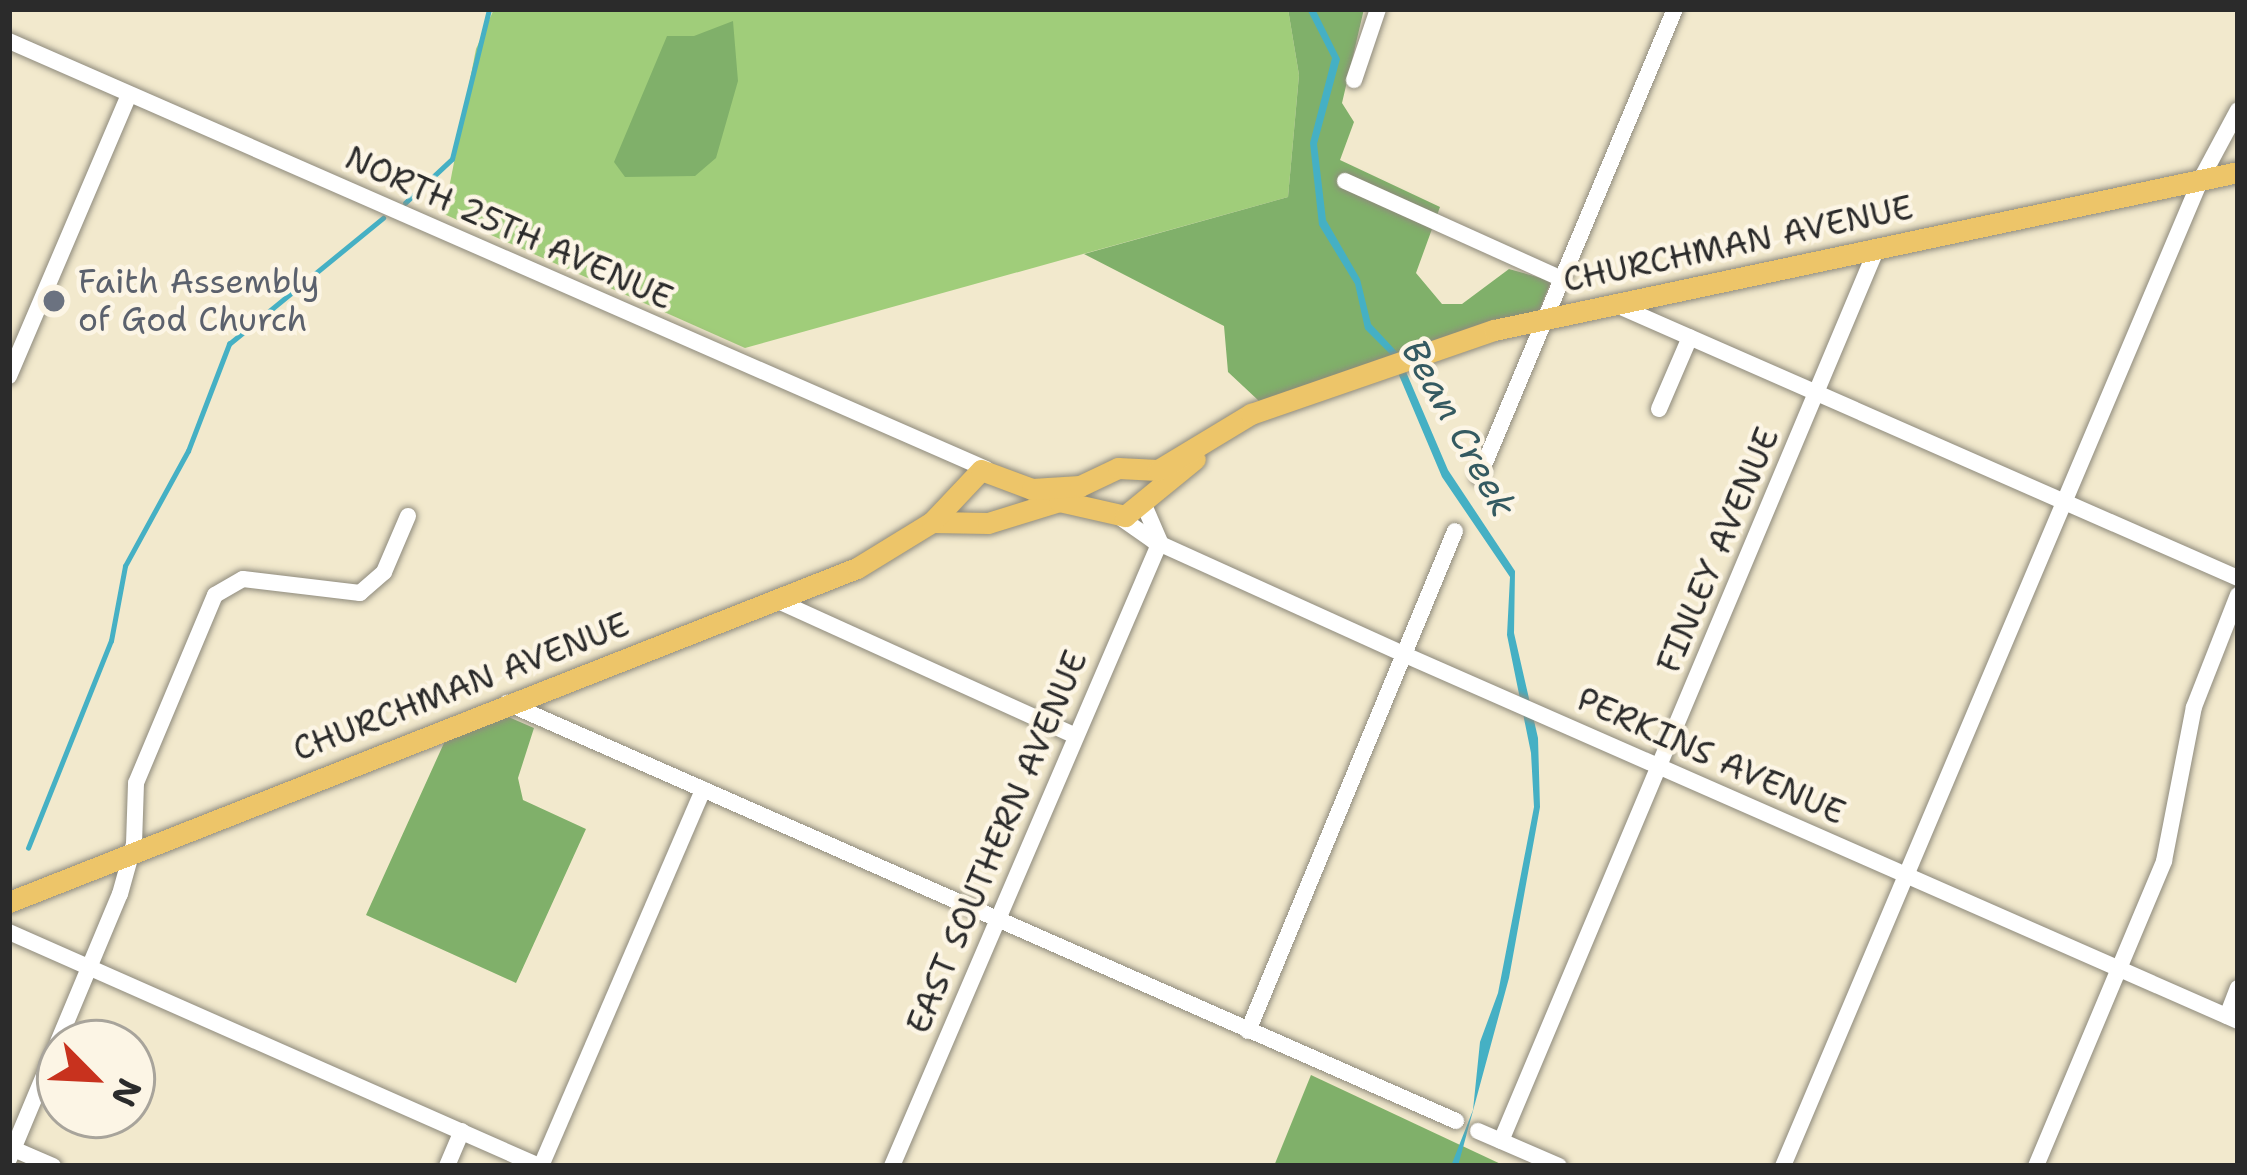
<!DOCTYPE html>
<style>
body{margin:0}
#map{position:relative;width:2247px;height:1175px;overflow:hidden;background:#f2e9cd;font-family:"Shantell Sans",sans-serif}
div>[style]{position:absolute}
.green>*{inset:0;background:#a0cd7a}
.forest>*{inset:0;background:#80b06a}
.water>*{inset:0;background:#45b0c4}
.stream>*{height:4.5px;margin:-2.25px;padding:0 2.25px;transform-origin:2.25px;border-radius:2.25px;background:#45b0c4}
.roads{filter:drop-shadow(0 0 3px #8e8a7c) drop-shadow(0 0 3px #8e8a7c)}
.minor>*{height:16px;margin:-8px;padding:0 8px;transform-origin:8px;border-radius:8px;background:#fff}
.major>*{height:21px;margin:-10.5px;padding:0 10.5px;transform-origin:10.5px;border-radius:10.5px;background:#edc569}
.dots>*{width:33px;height:33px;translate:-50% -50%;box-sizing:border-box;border:6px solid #fcf5e5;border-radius:50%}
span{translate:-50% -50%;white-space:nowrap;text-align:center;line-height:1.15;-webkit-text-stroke:9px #fcf5e5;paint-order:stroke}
.street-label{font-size:33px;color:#2b2b2b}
.worship-label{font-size:33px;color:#5b616d}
.left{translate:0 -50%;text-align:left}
.water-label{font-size:36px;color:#345a61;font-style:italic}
.frame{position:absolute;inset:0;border:12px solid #2b2b2b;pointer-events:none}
.north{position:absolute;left:36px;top:1019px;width:120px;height:120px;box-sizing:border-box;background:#fcf5e5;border:3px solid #a8a49b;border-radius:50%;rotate:114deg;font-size:33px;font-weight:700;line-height:48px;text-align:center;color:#2b2b2b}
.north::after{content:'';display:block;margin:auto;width:42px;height:54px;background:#c8321e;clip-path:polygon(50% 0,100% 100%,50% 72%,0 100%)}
</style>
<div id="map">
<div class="green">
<div style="clip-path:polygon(494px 9px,1288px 9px,1299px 75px,1288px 197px,745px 348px,444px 214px,476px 49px)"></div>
</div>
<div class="forest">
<div style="clip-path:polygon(1288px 9px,1364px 9px,1342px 103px,1354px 122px,1340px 160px,1440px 207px,1416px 273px,1442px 304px,1462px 304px,1509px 269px,1551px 281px,1539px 311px,1259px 401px,1228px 372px,1224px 326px,1084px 254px,1288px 197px,1299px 75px)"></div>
<div style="clip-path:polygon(733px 21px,738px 81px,716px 158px,695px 176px,625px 177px,614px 162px,667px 36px,694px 36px)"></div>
<div style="clip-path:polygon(499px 713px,534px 728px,518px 778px,523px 800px,586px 829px,516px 983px,366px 915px,444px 743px)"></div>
<div style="clip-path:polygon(1311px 1075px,1505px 1166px,1274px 1166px)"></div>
</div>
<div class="water">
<div style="clip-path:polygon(1307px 9px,1315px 9px,1340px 59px,1317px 144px,1326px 220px,1360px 279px,1371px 324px,1398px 353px,1448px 470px,1515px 571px,1514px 633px,1538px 738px,1540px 807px,1509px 978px,1458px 1166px,1451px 1166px,1473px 1110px,1480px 1042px,1498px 993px,1534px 807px,1531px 753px,1507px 635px,1510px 577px,1442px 477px,1390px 354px,1365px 329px,1355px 284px,1319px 225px,1310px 143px,1332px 58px)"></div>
</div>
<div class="stream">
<div style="left:405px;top:203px;width:64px;rotate:-43.1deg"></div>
<div style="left:452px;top:159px;width:154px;rotate:-76.1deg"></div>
<div style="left:28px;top:848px;width:223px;rotate:-68.2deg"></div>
<div style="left:111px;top:641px;width:76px;rotate:-79.4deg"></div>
<div style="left:125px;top:566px;width:131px;rotate:-61.3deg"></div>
<div style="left:188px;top:451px;width:115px;rotate:-69deg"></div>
<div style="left:229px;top:344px;width:199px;rotate:-39.3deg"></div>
</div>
<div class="roads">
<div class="minor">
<div style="left:9px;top:41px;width:1067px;rotate:23.66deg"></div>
<div style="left:1354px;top:80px;width:75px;rotate:-71.3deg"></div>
<div style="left:1345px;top:181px;width:238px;rotate:24.3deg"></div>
<div style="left:1614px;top:304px;width:682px;rotate:23.71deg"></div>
<div style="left:9px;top:376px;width:306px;rotate:-66.9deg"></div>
<div style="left:1659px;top:409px;width:78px;rotate:-66.7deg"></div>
<div style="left:1479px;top:477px;width:507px;rotate:-67.28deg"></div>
<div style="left:1144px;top:505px;width:40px;rotate:66.6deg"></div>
<div style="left:1118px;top:516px;width:44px;rotate:34.8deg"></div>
<div style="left:1154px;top:541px;width:273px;rotate:24.4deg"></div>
<div style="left:1403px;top:654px;width:912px;rotate:23.73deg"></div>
<div style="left:776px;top:600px;width:327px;rotate:24.4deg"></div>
<div style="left:507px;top:703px;width:1037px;rotate:23.77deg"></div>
<div style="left:9px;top:932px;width:579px;rotate:23.82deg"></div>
<div style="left:2227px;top:1016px;width:30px;rotate:-69deg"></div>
<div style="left:1248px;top:1031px;width:541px;rotate:-67.51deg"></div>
<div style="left:1478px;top:1131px;width:88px;rotate:23.4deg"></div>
<div style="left:1501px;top:1141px;width:969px;rotate:-67.17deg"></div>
<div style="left:9px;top:1147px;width:48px;rotate:23.4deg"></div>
<div style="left:9px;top:1159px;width:287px;rotate:-67.3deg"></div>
<div style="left:120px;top:894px;width:52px;rotate:-74.4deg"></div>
<div style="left:134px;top:844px;width:61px;rotate:-88.1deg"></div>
<div style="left:136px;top:783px;width:204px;rotate:-67.2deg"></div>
<div style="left:215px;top:595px;width:32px;rotate:-30deg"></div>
<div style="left:243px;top:579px;width:118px;rotate:6.8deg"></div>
<div style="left:360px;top:593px;width:32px;rotate:-41deg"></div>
<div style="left:384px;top:572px;width:61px;rotate:-66.8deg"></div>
<div style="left:447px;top:1166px;width:38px;rotate:-67deg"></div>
<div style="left:541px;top:1166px;width:410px;rotate:-66.7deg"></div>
<div style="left:892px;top:1166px;width:679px;rotate:-66.76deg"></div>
<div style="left:1783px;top:1166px;width:1072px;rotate:-67.05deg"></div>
<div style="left:2201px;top:179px;width:78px;rotate:-61.8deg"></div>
<div style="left:2036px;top:1166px;width:331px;rotate:-67.2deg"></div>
<div style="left:2164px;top:861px;width:157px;rotate:-79deg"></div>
<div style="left:2194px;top:707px;width:120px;rotate:-68.6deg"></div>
</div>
<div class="major">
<div style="left:932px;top:522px;width:56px;rotate:1deg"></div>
<div style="left:988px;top:523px;width:74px;rotate:-17.2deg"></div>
<div style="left:1059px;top:501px;width:68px;rotate:12.8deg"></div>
<div style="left:1125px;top:516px;width:90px;rotate:-39.2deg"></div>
<div style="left:9px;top:902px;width:911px;rotate:-21.5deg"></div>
<div style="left:857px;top:568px;width:88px;rotate:-31.5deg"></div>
<div style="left:932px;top:522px;width:71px;rotate:-46.7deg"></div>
<div style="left:981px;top:470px;width:54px;rotate:20.4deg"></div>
<div style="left:1032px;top:489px;width:48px;rotate:-3.6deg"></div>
<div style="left:1080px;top:486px;width:42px;rotate:-25.3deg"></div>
<div style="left:1118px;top:468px;width:40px;rotate:2.9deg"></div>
<div style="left:1158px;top:470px;width:109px;rotate:-31.1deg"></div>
<div style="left:1251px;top:414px;width:257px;rotate:-19.1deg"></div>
<div style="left:1494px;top:330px;width:761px;rotate:-11.99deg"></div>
</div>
</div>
<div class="dots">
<div style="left:54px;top:301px;background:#6b7280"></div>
</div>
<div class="street-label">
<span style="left:509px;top:228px;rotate:24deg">NORTH 25TH AVENUE</span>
<span style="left:1738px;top:244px;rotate:-12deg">CHURCHMAN AVENUE</span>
<span style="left:1718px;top:550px;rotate:-67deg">FINLEY AVENUE</span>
<span style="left:461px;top:687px;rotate:-21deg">CHURCHMAN AVENUE</span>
<span style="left:1711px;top:756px;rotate:24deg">PERKINS AVENUE</span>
<span style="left:997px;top:842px;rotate:-67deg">EAST SOUTHERN AVENUE</span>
</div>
<div class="worship-label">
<span class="left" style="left:78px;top:301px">Faith Assembly<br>of God Church</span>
</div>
<div class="water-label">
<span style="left:1459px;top:428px;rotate:61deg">Bean Creek</span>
</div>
<div class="frame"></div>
<div class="north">N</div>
</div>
